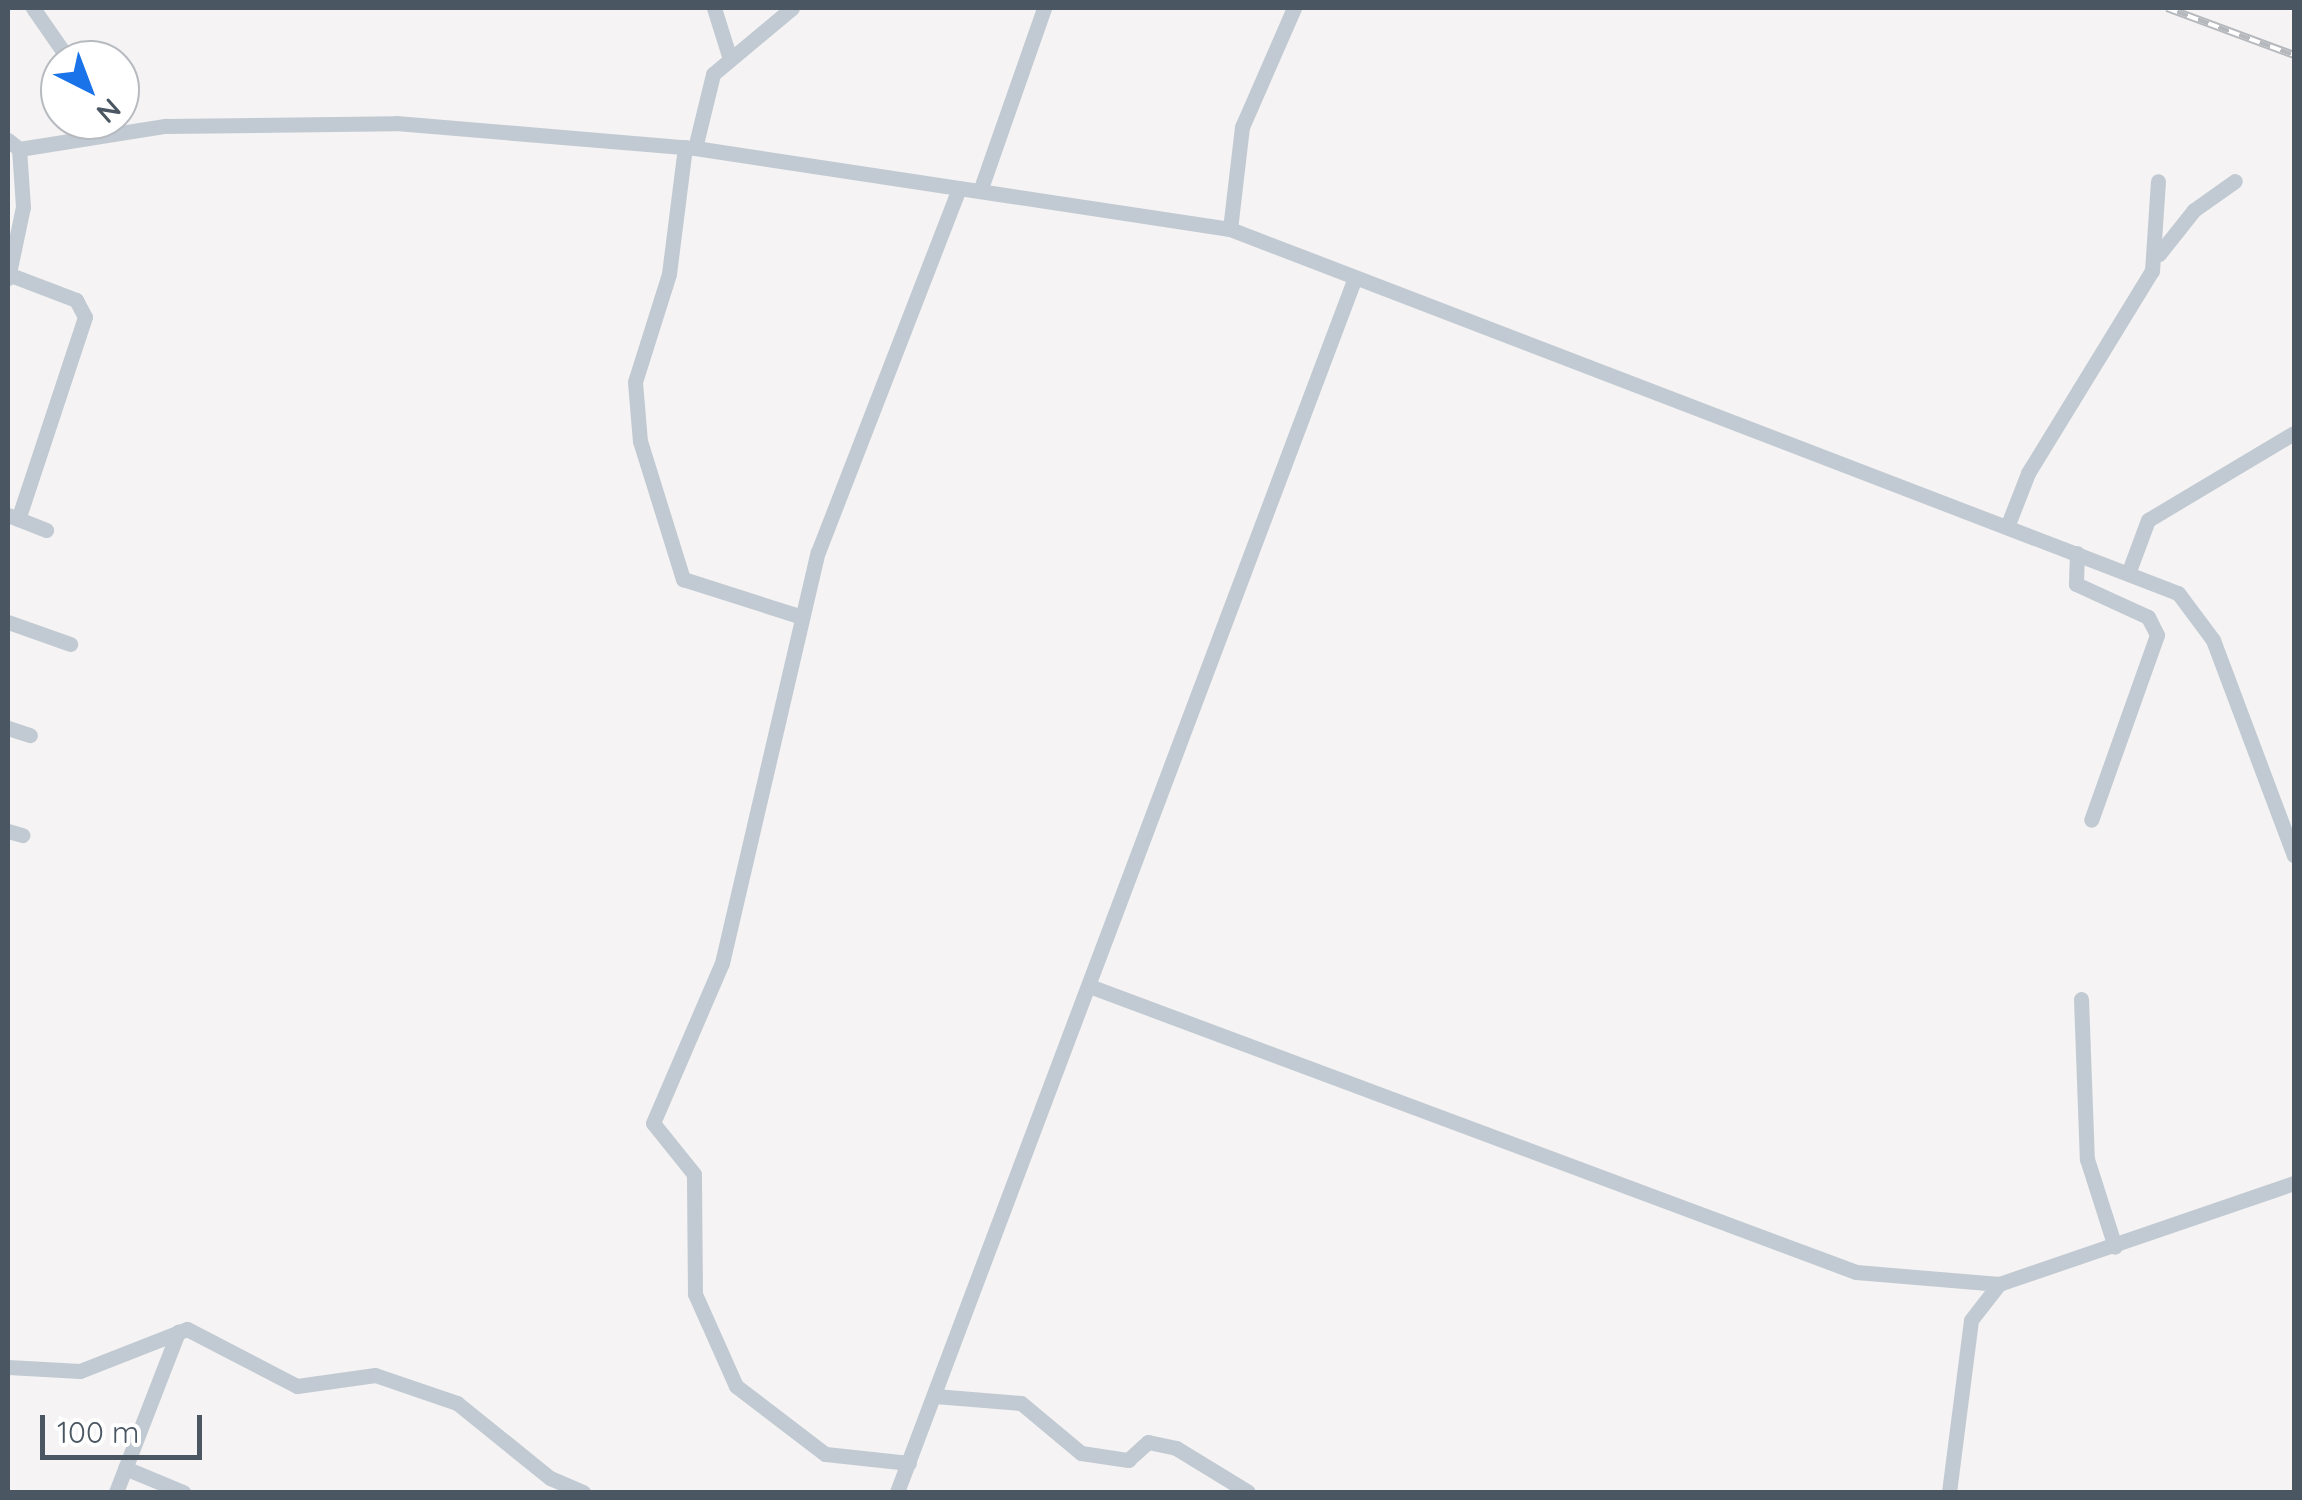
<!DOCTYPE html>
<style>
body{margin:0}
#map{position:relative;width:2302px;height:1500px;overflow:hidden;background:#f5f3f3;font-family:Quicksand,sans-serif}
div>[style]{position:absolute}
.minor>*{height:15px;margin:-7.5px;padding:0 7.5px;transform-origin:7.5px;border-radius:7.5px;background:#c1cad2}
.rail>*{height:8px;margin-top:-4px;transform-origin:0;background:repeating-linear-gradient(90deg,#fff 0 11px,#b5b8bd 0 22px);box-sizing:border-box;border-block:2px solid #b5b8bd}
span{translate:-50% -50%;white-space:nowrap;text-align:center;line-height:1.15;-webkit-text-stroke:10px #fff;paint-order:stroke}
.frame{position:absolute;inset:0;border:10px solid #4a5661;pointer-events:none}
.north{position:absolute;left:40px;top:40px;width:100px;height:100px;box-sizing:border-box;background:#fff;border:2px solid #b7bbc0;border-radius:50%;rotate:138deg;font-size:28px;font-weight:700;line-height:40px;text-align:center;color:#4a5661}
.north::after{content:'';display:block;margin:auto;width:35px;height:45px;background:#1a73e8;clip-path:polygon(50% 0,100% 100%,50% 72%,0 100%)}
.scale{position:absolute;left:40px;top:1415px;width:162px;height:45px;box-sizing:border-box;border:5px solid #4a5661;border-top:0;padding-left:12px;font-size:30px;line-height:35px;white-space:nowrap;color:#4a5661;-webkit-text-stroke:8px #fff;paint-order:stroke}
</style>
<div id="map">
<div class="minor">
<i style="left:33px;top:8px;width:63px;rotate:55.3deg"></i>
<i style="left:714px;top:8px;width:53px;rotate:72.6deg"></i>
<i style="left:8px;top:140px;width:14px;rotate:39deg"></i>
<i style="left:19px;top:149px;width:148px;rotate:-9deg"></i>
<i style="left:165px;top:126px;width:231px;rotate:-0.7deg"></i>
<i style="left:396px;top:123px;width:300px;rotate:4.8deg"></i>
<i style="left:695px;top:148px;width:541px;rotate:8.61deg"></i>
<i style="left:1230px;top:229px;width:1015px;rotate:21.01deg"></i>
<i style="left:2178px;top:593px;width:59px;rotate:53.3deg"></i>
<i style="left:2213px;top:640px;width:230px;rotate:69.4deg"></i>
<i style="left:685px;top:147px;width:128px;rotate:97.2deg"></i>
<i style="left:669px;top:274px;width:113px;rotate:107.5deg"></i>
<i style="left:635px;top:382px;width:59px;rotate:85.2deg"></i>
<i style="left:640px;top:441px;width:145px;rotate:72.7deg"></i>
<i style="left:683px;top:579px;width:125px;rotate:17.7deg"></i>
<i style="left:695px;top:148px;width:76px;rotate:-76.3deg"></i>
<i style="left:713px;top:74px;width:103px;rotate:-39.9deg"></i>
<i style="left:980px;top:191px;width:194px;rotate:-70.7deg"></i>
<i style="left:1230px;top:229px;width:103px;rotate:-83.3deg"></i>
<i style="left:1242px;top:127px;width:130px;rotate:-66.4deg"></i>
<i style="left:2159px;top:254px;width:56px;rotate:-51.5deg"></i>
<i style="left:2194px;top:210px;width:50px;rotate:-35.3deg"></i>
<i style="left:8px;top:274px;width:73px;rotate:20.9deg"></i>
<i style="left:76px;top:300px;width:19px;rotate:62deg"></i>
<i style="left:85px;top:317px;width:213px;rotate:108.3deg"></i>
<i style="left:8px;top:278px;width:73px;rotate:-78.1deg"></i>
<i style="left:23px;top:207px;width:58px;rotate:-93.9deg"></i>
<i style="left:8px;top:515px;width:41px;rotate:21.5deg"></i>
<i style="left:2007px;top:527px;width:58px;rotate:-68.7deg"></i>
<i style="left:2028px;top:473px;width:237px;rotate:-58.5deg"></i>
<i style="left:2152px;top:271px;width:90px;rotate:-86.2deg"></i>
<i style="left:2077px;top:553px;width:31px;rotate:92deg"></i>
<i style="left:2076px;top:584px;width:79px;rotate:24.6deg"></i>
<i style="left:2148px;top:617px;width:20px;rotate:63deg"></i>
<i style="left:2157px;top:635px;width:196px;rotate:109.6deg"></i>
<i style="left:2129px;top:571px;width:54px;rotate:-69.6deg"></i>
<i style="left:2148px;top:520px;width:170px;rotate:-30.8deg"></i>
<i style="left:8px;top:622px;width:66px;rotate:19.5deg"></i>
<i style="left:8px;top:728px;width:23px;rotate:18deg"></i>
<i style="left:8px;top:831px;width:15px;rotate:16deg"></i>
<i style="left:1092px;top:987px;width:815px;rotate:20.46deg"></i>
<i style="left:1856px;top:1272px;width:144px;rotate:4.8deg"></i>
<i style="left:2081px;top:999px;width:160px;rotate:87.9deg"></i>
<i style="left:2087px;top:1159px;width:92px;rotate:72.3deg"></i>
<i style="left:8px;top:1367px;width:72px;rotate:3.2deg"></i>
<i style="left:80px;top:1371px;width:115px;rotate:-21.4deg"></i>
<i style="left:187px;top:1329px;width:124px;rotate:27.4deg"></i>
<i style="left:297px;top:1386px;width:79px;rotate:-8deg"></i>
<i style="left:375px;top:1375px;width:87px;rotate:18.9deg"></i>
<i style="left:457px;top:1403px;width:119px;rotate:38.9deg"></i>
<i style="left:550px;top:1478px;width:36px;rotate:23deg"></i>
<i style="left:935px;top:1396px;width:86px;rotate:4.7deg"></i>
<i style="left:1021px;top:1403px;width:78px;rotate:39.8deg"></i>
<i style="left:1081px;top:1453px;width:48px;rotate:8.5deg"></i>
<i style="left:1128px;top:1460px;width:27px;rotate:-42deg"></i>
<i style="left:1148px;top:1442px;width:29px;rotate:12deg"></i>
<i style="left:1176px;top:1448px;width:84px;rotate:31.4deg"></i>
<i style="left:909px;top:1463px;width:84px;rotate:-173.9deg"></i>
<i style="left:825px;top:1454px;width:112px;rotate:-142.6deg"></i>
<i style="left:736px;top:1386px;width:101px;rotate:-114deg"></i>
<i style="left:695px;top:1294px;width:120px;rotate:-90.5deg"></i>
<i style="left:694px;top:1174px;width:65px;rotate:-128.8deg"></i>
<i style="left:653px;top:1123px;width:174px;rotate:-66.7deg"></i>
<i style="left:722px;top:963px;width:422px;rotate:-76.9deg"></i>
<i style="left:818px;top:552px;width:390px;rotate:-68.8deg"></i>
<i style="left:125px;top:1468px;width:63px;rotate:22.5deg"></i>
<i style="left:116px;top:1492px;width:172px;rotate:-68.8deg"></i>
<i style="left:897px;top:1492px;width:1295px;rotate:-69.34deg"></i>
<i style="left:1949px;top:1492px;width:173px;rotate:-82.7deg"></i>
<i style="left:1971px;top:1320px;width:46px;rotate:-52.1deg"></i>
<i style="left:1999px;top:1284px;width:312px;rotate:-18.9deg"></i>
</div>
<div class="rail">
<i style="left:2167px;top:8px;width:135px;rotate:20.3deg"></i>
</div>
<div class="frame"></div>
<div class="north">N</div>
<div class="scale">100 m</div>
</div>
